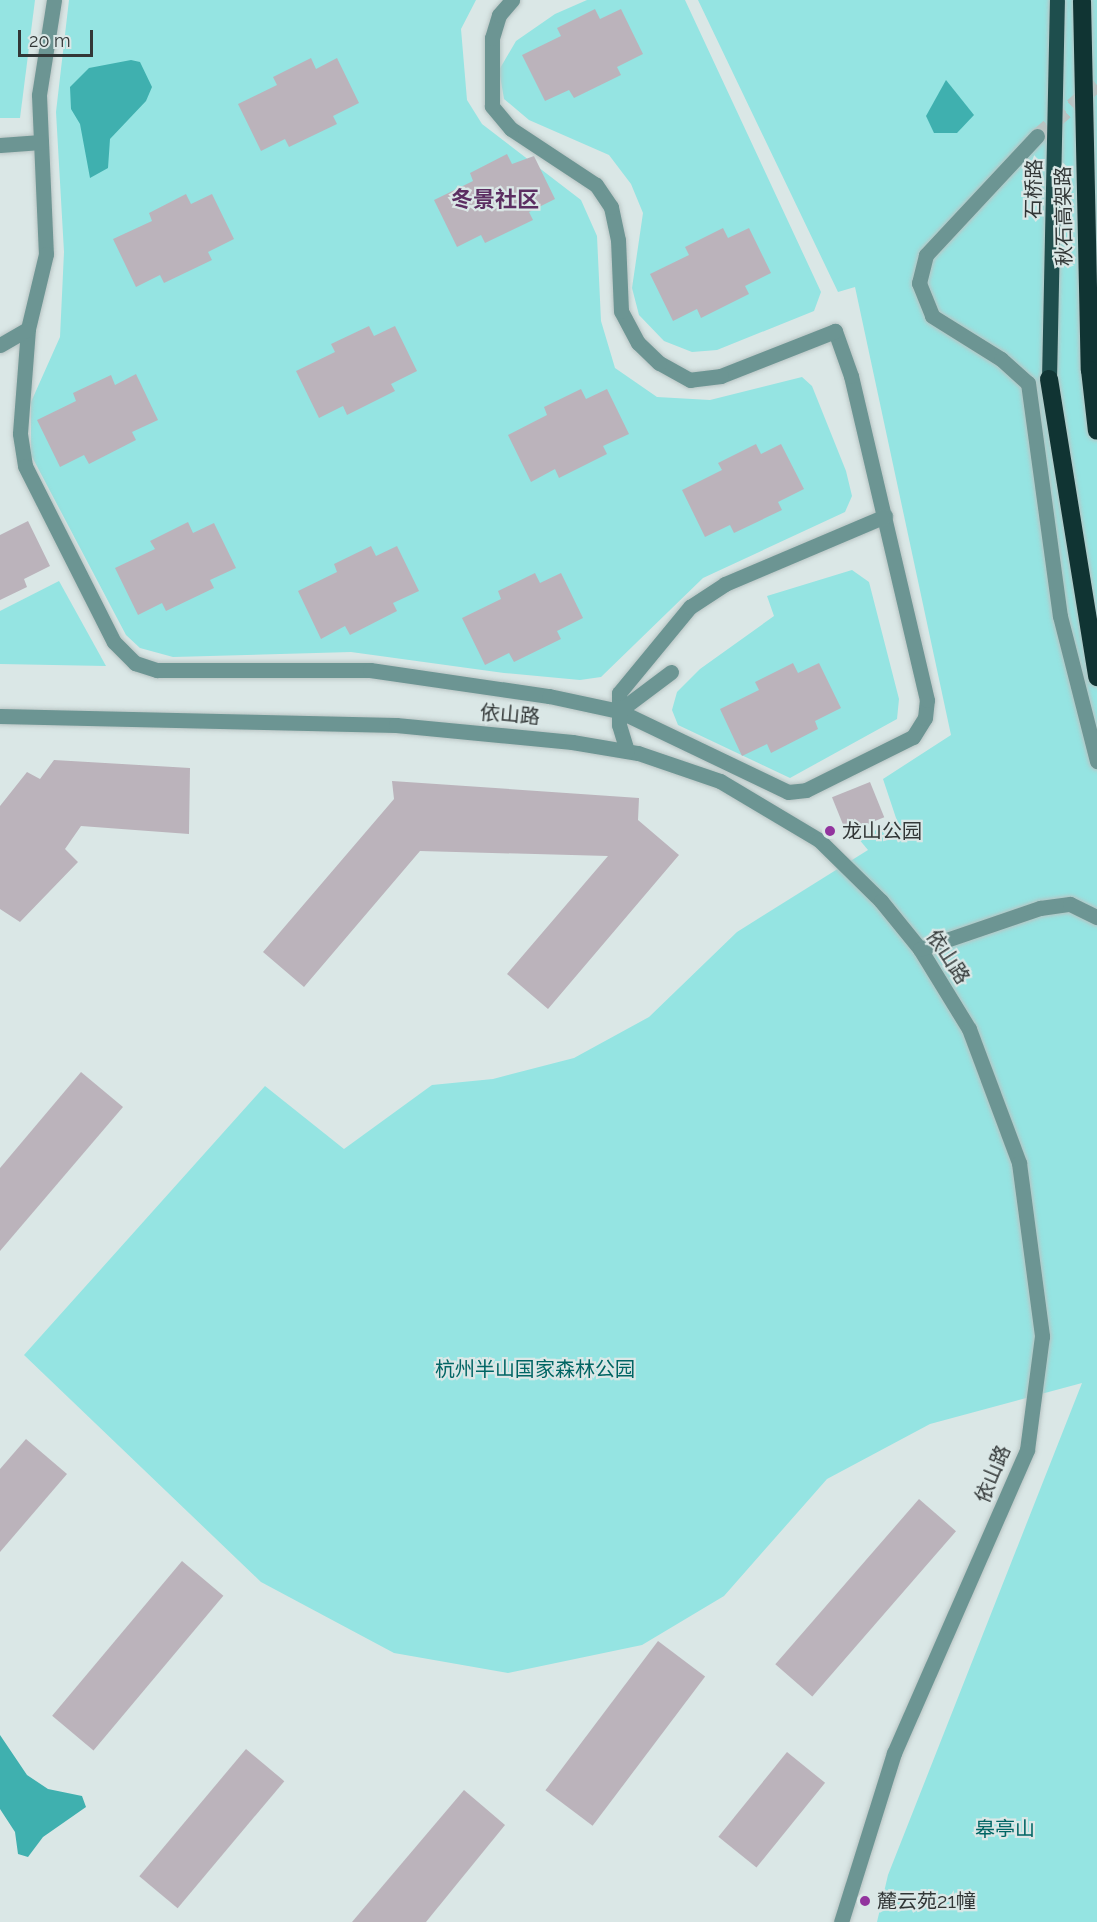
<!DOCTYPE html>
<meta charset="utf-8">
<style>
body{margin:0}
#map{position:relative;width:1097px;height:1922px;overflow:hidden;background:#dae7e6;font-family:Raleway,"Noto Sans SC",sans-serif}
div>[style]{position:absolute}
.green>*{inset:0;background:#95e4e2}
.water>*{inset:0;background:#3fb0af}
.building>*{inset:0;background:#bbb3bb;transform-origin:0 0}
.minor-tunnel>*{height:15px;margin-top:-7.5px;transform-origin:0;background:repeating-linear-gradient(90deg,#b8c4c3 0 15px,transparent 0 23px)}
.roads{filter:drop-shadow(0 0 2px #b8c4c3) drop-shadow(0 0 2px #b8c4c3)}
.minor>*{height:15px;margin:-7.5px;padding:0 7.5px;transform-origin:7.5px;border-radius:7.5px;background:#6c9593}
.major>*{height:15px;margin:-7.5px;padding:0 7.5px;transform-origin:7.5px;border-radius:7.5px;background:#1e4e4d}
.highway>*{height:18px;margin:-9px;padding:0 9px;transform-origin:9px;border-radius:9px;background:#103433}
.bridges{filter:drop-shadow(0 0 2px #b8c4c3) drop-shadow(0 0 2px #b8c4c3)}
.highway-bridge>*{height:18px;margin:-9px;padding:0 9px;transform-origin:9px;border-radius:9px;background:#103433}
.dots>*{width:16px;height:16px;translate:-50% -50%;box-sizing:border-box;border:3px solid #dae7e6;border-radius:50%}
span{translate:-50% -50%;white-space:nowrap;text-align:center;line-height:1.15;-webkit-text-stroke:4.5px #dae7e6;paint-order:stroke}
.street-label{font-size:20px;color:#323737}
.poi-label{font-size:20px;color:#323737}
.left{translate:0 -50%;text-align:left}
.park-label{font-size:20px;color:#016564}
.quarter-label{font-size:22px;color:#5c2e62;font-weight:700}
.scale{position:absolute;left:18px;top:30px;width:75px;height:27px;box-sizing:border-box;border:3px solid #323737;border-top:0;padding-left:8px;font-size:18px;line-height:21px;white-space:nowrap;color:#323737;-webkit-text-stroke:4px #dae7e6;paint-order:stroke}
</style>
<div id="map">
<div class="green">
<i style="clip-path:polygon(0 0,35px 0,20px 118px,0 118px)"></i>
<i style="clip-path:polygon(69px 0,476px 0,461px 29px,467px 100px,482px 124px,581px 200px,597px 236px,601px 321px,615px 368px,657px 397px,710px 400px,802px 377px,812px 386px,846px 471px,852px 496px,845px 512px,703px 578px,601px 677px,580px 680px,504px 673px,351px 652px,173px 657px,140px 648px,126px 635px,31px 455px,31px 402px,60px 337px,64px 252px,56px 112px)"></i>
<i style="clip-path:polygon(587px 0,685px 0,821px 292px,814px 311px,717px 350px,692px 352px,664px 341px,639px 315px,632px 288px,643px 213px,631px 184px,609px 155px,529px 120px,504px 99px,499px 70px,516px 41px,555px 14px)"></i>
<i style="clip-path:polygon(698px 0,1097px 0,1097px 1922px,877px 1922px,888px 1875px,1082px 1383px,930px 1424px,827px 1479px,724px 1596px,642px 1645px,508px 1673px,394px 1653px,261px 1582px,24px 1355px,265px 1086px,344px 1149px,432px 1085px,493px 1079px,574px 1058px,649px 1017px,737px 932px,868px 850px,858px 838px,897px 821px,883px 779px,951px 735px,855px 287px,838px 292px)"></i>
<i style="clip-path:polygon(852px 570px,869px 582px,899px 699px,897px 719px,790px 778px,678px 725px,672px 710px,677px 692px,700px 669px,774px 616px,767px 596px)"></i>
<i style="clip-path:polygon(59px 581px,106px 666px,0 664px,0 611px)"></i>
</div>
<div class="water">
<i style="clip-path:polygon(131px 60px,140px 62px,152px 87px,146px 101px,110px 139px,108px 168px,90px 178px,80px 124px,71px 109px,70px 87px,89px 68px)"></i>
<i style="clip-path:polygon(946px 80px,974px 115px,957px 133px,934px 133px,926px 116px)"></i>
<i style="clip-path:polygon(0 1735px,27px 1775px,48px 1789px,82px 1796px,86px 1807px,43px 1837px,28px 1857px,18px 1854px,15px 1832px,0 1809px)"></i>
</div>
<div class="building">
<i style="clip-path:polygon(595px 9px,600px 19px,621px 9px,643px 54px,617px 67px,621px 75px,574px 98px,569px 90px,545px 101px,522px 55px,561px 36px,557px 28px)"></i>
<i style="clip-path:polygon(311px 58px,316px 69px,337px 58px,359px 103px,333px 116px,337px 124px,289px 147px,285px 139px,261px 151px,238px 104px,277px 85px,273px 77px)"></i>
<i style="clip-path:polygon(507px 154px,512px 164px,534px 156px,555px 199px,529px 212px,533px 220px,485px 243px,481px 235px,457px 247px,434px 200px,473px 181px,470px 173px)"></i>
<i style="clip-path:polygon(186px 194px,191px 204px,212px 194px,234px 239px,208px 252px,212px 260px,164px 283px,160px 275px,136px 287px,113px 239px,152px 221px,149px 213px)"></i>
<i style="clip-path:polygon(723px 228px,728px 238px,749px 228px,771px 273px,745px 286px,749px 294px,701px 318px,697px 309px,673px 321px,650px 274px,689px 255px,685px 247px)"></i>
<i style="clip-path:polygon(369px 326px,374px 336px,395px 326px,417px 371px,391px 384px,395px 391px,347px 415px,343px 406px,319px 418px,296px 371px,335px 352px,331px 344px)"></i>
<i style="clip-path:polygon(136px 374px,158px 420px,132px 432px,136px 440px,89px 464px,84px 455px,60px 467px,37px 420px,76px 401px,73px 393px,111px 375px,115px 385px)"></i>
<i style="clip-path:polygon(581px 389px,586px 399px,607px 389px,629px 434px,603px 446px,607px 454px,559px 478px,555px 469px,531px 482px,508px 435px,547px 415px,544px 407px)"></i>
<i style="clip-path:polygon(756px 444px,761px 454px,781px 444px,804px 489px,778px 502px,782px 510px,734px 533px,730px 525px,705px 537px,682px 490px,722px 470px,718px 463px)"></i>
<i style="clip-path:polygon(28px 521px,50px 566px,24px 579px,27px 587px,0 600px,0 535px)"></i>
<i style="clip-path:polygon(188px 522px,193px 533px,214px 523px,236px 568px,210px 580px,214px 588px,166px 611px,162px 603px,138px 615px,115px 568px,155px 549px,150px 541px)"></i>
<i style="clip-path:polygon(371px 546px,376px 556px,397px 546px,419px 591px,393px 603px,397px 611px,350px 635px,345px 626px,321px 639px,298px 591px,337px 572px,334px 564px)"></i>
<i style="clip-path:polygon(535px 573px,540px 583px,561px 573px,583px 618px,557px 631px,561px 639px,514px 662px,509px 653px,485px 665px,462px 618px,501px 599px,498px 591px)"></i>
<i style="clip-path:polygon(793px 663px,798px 673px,819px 663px,841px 708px,815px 721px,818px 729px,771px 753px,767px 744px,742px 756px,720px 709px,759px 690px,755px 682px)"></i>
<i style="clip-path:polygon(54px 760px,190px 768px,189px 834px,81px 826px,65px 849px,78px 862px,20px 922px,0 909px,0 806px,27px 772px,40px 779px)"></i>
<i style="clip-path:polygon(392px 781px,639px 798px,638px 820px,679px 855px,548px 1009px,507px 974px,608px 856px,420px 851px,304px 987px,263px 952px,394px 799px)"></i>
<i style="left:870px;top:782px;width:38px;height:41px;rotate:68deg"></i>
<i style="clip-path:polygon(81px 1072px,123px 1107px,0 1251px,0 1168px)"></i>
<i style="clip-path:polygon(26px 1439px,67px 1474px,0 1552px,0 1469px)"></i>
<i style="left:919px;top:1499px;width:49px;height:219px;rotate:41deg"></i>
<i style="left:182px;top:1561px;width:54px;height:202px;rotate:40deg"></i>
<i style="left:658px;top:1641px;width:59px;height:187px;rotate:37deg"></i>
<i style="left:246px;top:1749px;width:50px;height:166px;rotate:40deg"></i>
<i style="left:787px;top:1752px;width:49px;height:109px;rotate:39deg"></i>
<i style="clip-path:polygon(464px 1790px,505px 1825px,426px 1922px,352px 1922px)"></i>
</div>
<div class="minor-tunnel">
<i style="left:1037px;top:136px;width:79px;rotate:-40.9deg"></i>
</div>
<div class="roads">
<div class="minor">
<i style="left:54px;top:0;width:96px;rotate:99deg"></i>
<i style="left:39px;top:95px;width:159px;rotate:87.5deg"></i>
<i style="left:46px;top:254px;width:77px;rotate:103.5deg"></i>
<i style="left:28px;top:329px;width:105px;rotate:94.4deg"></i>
<i style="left:20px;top:434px;width:32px;rotate:81deg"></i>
<i style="left:25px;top:466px;width:197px;rotate:63.2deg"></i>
<i style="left:114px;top:642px;width:30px;rotate:45deg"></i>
<i style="left:135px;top:663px;width:23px;rotate:18deg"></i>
<i style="left:157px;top:670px;width:213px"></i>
<i style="left:370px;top:670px;width:181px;rotate:8.3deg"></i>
<i style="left:549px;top:696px;width:72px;rotate:12.1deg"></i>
<i style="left:619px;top:711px;width:187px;rotate:25.6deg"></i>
<i style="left:788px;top:792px;width:18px;rotate:-6deg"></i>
<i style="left:806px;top:790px;width:119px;rotate:-26.4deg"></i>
<i style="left:913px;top:737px;width:22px;rotate:-58deg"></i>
<i style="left:925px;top:718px;width:18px;rotate:-84deg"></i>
<i style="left:927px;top:700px;width:333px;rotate:-103.2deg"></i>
<i style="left:851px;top:376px;width:48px;rotate:-109.6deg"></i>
<i style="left:835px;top:331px;width:123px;rotate:158.5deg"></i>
<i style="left:721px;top:376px;width:31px;rotate:173deg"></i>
<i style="left:690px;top:380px;width:35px;rotate:-151deg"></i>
<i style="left:659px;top:363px;width:29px;rotate:-136deg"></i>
<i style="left:638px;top:343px;width:36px;rotate:-118deg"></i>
<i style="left:621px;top:311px;width:71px;rotate:-92.4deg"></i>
<i style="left:618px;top:240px;width:34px;rotate:-102deg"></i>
<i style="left:611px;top:207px;width:27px;rotate:-124deg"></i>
<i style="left:596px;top:185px;width:102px;rotate:-146.6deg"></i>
<i style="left:511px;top:129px;width:30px;rotate:-130deg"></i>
<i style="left:492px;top:106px;width:68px;rotate:-90deg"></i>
<i style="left:492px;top:38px;width:24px;rotate:-73deg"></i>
<i style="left:499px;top:15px;width:20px;rotate:-49deg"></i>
<i style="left:1037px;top:136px;width:163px;rotate:133deg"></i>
<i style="left:926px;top:255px;width:29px;rotate:104deg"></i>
<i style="left:919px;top:283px;width:35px;rotate:68deg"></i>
<i style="left:932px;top:316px;width:81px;rotate:31.9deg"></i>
<i style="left:1001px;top:359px;width:36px;rotate:42deg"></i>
<i style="left:1028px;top:383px;width:235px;rotate:82.2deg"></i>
<i style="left:1060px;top:616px;width:150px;rotate:75.7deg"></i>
<i style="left:0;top:145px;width:41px;rotate:-4.2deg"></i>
<i style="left:0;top:345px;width:32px;rotate:-30deg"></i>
<i style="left:619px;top:711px;width:65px;rotate:-36.9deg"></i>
<i style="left:0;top:716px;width:396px;rotate:1.3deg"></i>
<i style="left:396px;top:725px;width:177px;rotate:5.5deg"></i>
<i style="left:572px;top:742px;width:67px;rotate:9.5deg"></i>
<i style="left:638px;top:753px;width:87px;rotate:18.9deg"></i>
<i style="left:720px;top:781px;width:115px;rotate:30.8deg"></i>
<i style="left:819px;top:840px;width:87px;rotate:44.5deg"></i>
<i style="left:881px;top:901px;width:62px;rotate:50.9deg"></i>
<i style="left:920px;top:949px;width:94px;rotate:58.5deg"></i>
<i style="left:969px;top:1029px;width:143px;rotate:69.5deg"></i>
<i style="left:1019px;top:1163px;width:175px;rotate:82.4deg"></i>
<i style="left:1042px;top:1336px;width:115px;rotate:97.5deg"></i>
<i style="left:1027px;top:1450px;width:331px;rotate:113.7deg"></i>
<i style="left:894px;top:1753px;width:177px;rotate:107.4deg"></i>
<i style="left:627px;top:751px;width:27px;rotate:-107deg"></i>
<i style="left:619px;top:725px;width:32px;rotate:-90deg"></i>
<i style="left:619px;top:693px;width:112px;rotate:-50.5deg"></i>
<i style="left:690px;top:607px;width:42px;rotate:-33.3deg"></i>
<i style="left:725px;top:584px;width:174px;rotate:-23deg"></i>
<i style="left:920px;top:949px;width:127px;rotate:-18.9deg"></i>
<i style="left:1040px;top:908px;width:30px;rotate:-8deg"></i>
<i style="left:1070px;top:904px;width:30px;rotate:26deg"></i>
</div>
<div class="major">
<i style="left:1049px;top:379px;width:379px;rotate:-88.8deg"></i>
</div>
<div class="highway">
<i style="left:1049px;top:379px;width:302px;rotate:80.8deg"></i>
</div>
</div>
<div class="bridges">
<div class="highway-bridge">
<i style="left:1082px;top:1px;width:369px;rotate:88.8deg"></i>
<i style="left:1090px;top:370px;width:61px;rotate:83.5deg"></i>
</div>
</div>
<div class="dots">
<i style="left:830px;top:831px;background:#92349e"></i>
<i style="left:865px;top:1901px;background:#92349e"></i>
</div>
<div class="street-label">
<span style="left:1034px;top:189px;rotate:-89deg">石桥路</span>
<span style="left:1064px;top:216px;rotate:-91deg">秋石高架路</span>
<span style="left:510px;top:715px;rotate:5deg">依山路</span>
<span style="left:948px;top:957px;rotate:57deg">依山路</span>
<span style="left:993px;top:1474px;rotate:-67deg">依山路</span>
</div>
<div class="poi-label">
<span class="left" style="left:842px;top:831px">龙山公园</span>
<span class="left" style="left:877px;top:1901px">麓云苑21幢</span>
</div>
<div class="park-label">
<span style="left:535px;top:1369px">杭州半山国家森林公园</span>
<span style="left:1005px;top:1829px">皋亭山</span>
</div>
<div class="quarter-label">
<span style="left:495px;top:200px">冬景社区</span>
</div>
<div class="scale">20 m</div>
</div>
